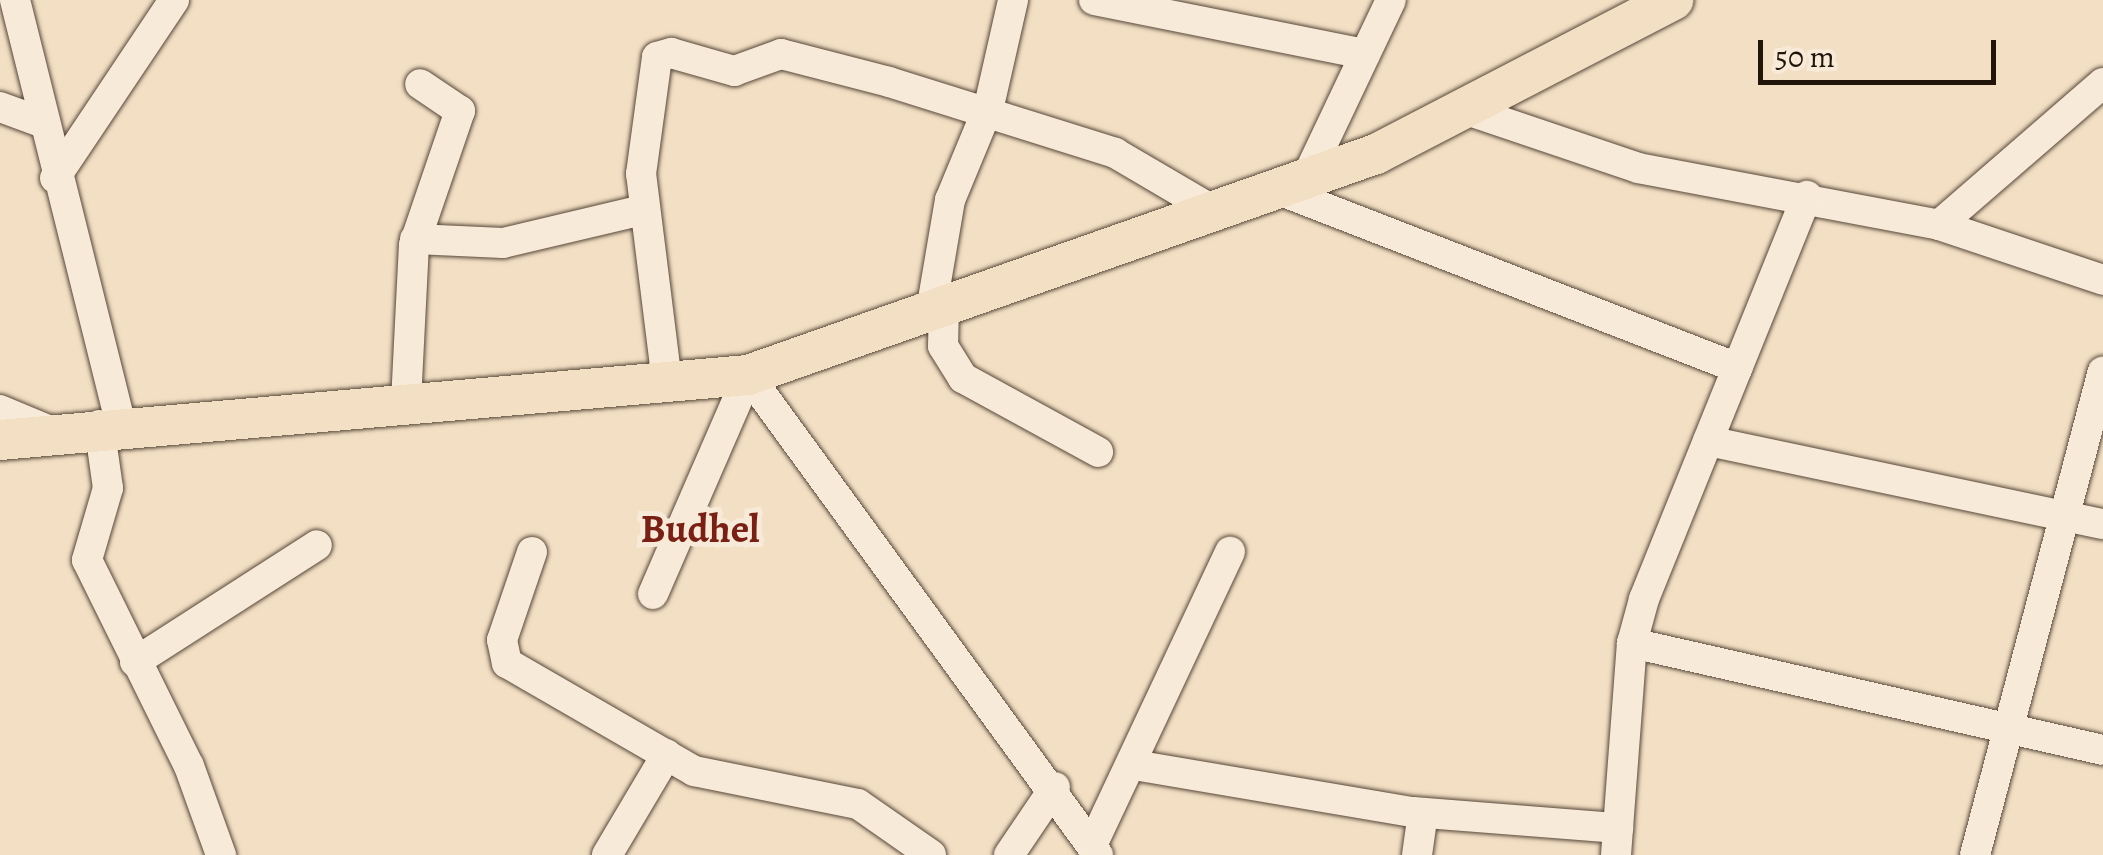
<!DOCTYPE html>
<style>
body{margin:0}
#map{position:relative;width:2103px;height:855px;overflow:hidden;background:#f3dfc4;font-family:Alegreya,serif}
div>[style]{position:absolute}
.roads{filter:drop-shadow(0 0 2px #564738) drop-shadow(0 0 2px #564738)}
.minor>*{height:30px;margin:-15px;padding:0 15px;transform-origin:15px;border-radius:15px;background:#f7ead9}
.major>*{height:40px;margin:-20px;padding:0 20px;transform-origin:20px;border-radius:20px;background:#f3dfc4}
span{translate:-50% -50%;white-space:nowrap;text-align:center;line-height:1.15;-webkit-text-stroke:10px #f7ead9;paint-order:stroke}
.quarter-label{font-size:40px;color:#7a1f14;font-weight:700}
.scale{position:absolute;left:1758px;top:40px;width:238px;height:45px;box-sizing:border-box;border:5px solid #211409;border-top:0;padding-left:12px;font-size:30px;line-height:35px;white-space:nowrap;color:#211409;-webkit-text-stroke:8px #f7ead9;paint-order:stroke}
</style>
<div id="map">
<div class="roads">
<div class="minor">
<i style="left:15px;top:0;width:437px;rotate:76deg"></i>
<i style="left:1094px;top:0;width:276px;rotate:11.3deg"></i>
<i style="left:0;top:107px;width:44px;rotate:20.1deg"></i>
<i style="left:1464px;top:109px;width:184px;rotate:18.7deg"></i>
<i style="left:1638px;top:168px;width:306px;rotate:10.7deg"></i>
<i style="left:1939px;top:225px;width:173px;rotate:18.5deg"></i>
<i style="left:55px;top:178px;width:214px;rotate:-56.2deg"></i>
<i style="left:1306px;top:179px;width:198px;rotate:-64.6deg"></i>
<i style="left:1276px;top:189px;width:495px;rotate:21.2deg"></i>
<i style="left:1939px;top:225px;width:217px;rotate:-40.9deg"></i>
<i style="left:415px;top:239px;width:88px;rotate:2.6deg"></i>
<i style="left:503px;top:243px;width:144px;rotate:-13.3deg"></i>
<i style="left:944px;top:306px;width:40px;rotate:91.4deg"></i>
<i style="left:943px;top:346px;width:38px;rotate:58deg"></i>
<i style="left:963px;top:378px;width:154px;rotate:28.7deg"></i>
<i style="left:931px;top:311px;width:113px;rotate:-80.3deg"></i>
<i style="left:950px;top:200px;width:102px;rotate:-67.5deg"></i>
<i style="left:989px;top:106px;width:109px;rotate:-77.2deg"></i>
<i style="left:667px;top:382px;width:210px;rotate:-97.1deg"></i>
<i style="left:641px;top:174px;width:118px;rotate:-82.2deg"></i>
<i style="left:657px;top:57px;width:15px;rotate:-16deg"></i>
<i style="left:671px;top:53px;width:66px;rotate:15.9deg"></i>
<i style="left:734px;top:71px;width:50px;rotate:-19.9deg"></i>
<i style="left:781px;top:54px;width:112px;rotate:14.5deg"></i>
<i style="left:889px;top:82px;width:237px;rotate:17.4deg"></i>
<i style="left:1115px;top:153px;width:115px;rotate:30.4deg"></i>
<i style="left:406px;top:402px;width:157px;rotate:-87.1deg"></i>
<i style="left:414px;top:245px;width:142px;rotate:-71.1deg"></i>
<i style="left:460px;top:111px;width:48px;rotate:-146deg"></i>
<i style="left:0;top:410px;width:52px;rotate:22.6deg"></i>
<i style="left:99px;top:425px;width:64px;rotate:81.9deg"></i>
<i style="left:108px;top:488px;width:75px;rotate:106.3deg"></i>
<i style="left:87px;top:560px;width:230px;rotate:63.7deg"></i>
<i style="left:189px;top:766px;width:95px;rotate:70.2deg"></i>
<i style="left:1708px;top:441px;width:404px;rotate:11.9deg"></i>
<i style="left:532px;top:552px;width:93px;rotate:108.8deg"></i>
<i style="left:502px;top:640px;width:24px;rotate:78deg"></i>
<i style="left:507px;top:663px;width:216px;rotate:30deg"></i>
<i style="left:694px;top:771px;width:167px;rotate:11.4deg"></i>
<i style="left:858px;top:804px;width:89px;rotate:34.9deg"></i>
<i style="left:653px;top:594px;width:239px;rotate:-66.5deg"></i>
<i style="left:748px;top:375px;width:594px;rotate:53.9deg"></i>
<i style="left:1632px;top:643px;width:483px;rotate:12.8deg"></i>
<i style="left:135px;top:662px;width:216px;rotate:-32.7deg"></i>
<i style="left:1134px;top:765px;width:283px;rotate:9.6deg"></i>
<i style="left:1413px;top:812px;width:206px;rotate:4.5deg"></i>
<i style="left:1093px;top:843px;width:322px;rotate:-64.8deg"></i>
<i style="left:607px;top:855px;width:117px;rotate:-59.3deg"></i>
<i style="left:1009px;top:855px;width:82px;rotate:-55.9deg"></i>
<i style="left:1417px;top:855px;width:42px;rotate:-81.9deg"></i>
<i style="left:1616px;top:855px;width:213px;rotate:-85.7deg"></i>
<i style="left:1632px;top:643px;width:46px;rotate:-74.7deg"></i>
<i style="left:1644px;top:599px;width:435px;rotate:-68deg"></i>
<i style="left:1975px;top:855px;width:500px;rotate:-75.2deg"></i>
</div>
<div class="major">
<i style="left:0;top:440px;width:751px;rotate:-4.97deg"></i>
<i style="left:748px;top:375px;width:666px;rotate:-19.39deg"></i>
<i style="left:1376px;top:154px;width:335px;rotate:-27.4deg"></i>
</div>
</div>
<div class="quarter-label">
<span style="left:700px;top:529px">Budhel</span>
</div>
<div class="scale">50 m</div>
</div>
